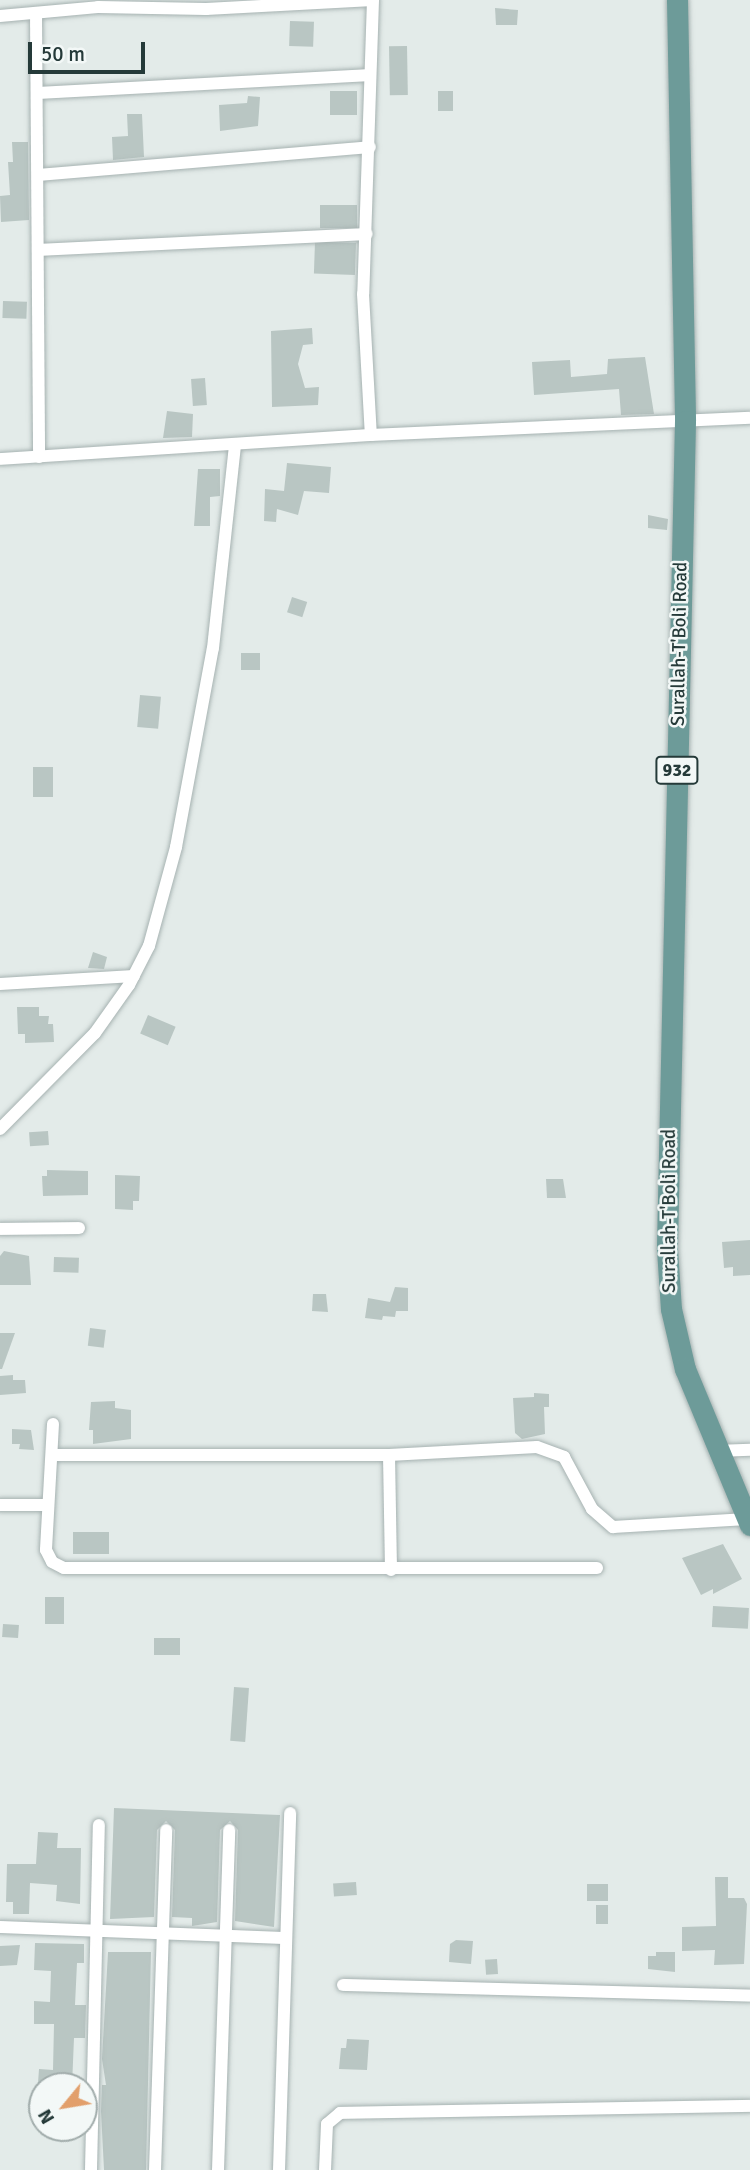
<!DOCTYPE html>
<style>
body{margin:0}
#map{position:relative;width:750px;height:2170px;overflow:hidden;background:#e3ebe9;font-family:Signika,sans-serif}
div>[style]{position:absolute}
.building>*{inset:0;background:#b9c6c3;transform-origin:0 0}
.roads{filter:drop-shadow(0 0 2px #a6b2b1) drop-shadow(0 0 2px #a6b2b1)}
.minor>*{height:12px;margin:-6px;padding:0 6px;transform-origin:6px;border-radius:6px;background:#fff}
.primary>*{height:21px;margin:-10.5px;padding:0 10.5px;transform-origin:10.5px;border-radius:10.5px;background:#6d9b99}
span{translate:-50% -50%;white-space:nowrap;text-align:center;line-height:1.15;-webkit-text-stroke:5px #f3f8f7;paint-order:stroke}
.shield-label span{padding:2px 5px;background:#f3f8f7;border:2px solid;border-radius:5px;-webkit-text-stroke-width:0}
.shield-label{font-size:18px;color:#253a39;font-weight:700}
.street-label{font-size:19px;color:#253a39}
.north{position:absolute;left:28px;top:2072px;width:70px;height:70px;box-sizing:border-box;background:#f3f8f7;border:2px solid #a1acab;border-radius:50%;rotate:240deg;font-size:19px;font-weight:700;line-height:28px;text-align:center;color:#253a39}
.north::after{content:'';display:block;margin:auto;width:24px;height:32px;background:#e29f6b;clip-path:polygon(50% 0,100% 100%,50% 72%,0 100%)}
.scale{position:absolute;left:28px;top:42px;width:117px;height:32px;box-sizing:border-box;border:4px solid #253a39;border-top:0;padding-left:9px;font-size:21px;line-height:24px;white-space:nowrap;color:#253a39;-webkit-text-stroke:5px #f3f8f7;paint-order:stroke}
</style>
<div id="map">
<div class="building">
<i style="clip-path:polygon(495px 8px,518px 10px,517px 25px,496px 25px)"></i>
<i style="left:290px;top:21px;width:24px;height:25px;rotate:2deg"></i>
<i style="left:407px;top:46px;width:49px;height:18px;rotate:89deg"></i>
<i style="left:330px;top:91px;width:27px;height:24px"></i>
<i style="left:438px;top:91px;width:15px;height:20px"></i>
<i style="clip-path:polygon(248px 96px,260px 97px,258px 126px,220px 131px,219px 105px,247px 103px)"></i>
<i style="clip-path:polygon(127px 114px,142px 114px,144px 157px,113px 160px,112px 137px,128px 136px)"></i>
<i style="clip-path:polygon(12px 142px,28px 142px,29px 220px,1px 222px,0 196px,10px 195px,8px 162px,13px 162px)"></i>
<i style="left:320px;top:205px;width:37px;height:23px"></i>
<i style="left:356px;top:243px;width:32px;height:41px;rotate:92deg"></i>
<i style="left:3px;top:301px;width:24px;height:17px;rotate:2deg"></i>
<i style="clip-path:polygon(312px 328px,313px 344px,303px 345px,298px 364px,305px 388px,319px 387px,318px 405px,272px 407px,271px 331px)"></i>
<i style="clip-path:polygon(645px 357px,654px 414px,621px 415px,619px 389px,534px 395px,532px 362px,570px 360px,571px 377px,607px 374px,608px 359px)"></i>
<i style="left:205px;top:378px;width:27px;height:14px;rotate:86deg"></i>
<i style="clip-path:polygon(167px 411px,193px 414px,192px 437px,163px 438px)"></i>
<i style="clip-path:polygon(287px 463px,331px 467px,329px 493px,304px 491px,298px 515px,277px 509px,276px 522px,264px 521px,265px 489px,284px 491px)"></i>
<i style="clip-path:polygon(198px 469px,220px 469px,220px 496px,210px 497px,210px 526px,194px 526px)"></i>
<i style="clip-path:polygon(648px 515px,668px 519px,667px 530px,648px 528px)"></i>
<i style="left:292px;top:597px;width:16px;height:16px;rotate:18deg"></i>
<i style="left:241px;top:653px;width:19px;height:17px"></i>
<i style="left:140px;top:695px;width:21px;height:32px;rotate:5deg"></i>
<i style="left:33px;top:767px;width:20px;height:30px"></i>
<i style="clip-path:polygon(93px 952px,107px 957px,104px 969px,88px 968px)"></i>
<i style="clip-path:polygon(17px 1007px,39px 1007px,39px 1016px,49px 1016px,48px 1024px,53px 1024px,54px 1042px,25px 1043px,25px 1034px,18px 1034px)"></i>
<i style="left:148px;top:1015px;width:30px;height:20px;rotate:23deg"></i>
<i style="left:48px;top:1131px;width:14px;height:19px;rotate:86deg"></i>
<i style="clip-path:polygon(47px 1170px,88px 1171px,88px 1195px,43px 1196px,42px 1176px,47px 1176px)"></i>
<i style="clip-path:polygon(115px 1175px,140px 1176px,139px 1201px,133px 1201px,133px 1210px,115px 1209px)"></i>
<i style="clip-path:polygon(546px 1179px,563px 1179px,566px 1198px,547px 1198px)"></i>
<i style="clip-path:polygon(750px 1240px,750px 1275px,733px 1276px,733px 1267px,724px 1268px,722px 1242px)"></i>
<i style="clip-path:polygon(4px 1251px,29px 1256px,31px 1285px,0 1285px,0 1256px)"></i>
<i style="left:54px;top:1257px;width:25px;height:15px;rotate:2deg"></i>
<i style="clip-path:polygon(395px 1287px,408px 1288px,408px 1311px,396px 1311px,395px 1317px,383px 1316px,382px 1320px,365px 1318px,368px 1298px,390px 1302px)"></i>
<i style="clip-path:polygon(313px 1294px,326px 1294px,328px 1312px,312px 1311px)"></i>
<i style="left:90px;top:1328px;width:16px;height:18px;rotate:7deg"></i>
<i style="clip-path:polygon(0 1333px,15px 1333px,2px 1369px,0 1369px)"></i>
<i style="clip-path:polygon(13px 1375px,13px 1380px,25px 1380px,26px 1393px,0 1395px,0 1376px)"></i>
<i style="clip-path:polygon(534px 1393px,549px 1394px,549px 1407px,544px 1407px,545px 1434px,522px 1439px,515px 1433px,513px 1398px,534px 1397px)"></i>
<i style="clip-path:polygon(115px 1401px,115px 1408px,131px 1410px,131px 1439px,93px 1444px,93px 1430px,89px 1430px,91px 1402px)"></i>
<i style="clip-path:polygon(12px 1429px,31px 1430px,34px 1450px,19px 1449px,20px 1444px,12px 1444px)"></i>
<i style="left:73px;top:1532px;width:36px;height:22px"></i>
<i style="clip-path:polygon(723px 1544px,742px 1579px,713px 1594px,713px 1589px,701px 1595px,682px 1558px)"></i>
<i style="left:45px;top:1597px;width:19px;height:27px"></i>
<i style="left:713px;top:1606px;width:36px;height:21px;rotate:3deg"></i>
<i style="left:3px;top:1624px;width:16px;height:13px;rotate:4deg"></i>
<i style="left:154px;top:1638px;width:26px;height:17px"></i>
<i style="left:234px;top:1687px;width:15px;height:54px;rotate:4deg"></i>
<i style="clip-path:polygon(114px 1808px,280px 1815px,274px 1927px,235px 1921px,238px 1830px,230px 1821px,220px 1830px,217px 1922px,192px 1926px,192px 1918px,172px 1917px,175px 1830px,166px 1821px,157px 1830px,154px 1917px,110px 1919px)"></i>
<i style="clip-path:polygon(38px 1832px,58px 1833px,57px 1848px,81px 1848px,80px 1904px,56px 1901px,57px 1885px,30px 1883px,29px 1914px,13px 1914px,13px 1902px,6px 1902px,7px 1864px,36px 1864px)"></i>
<i style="clip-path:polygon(715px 1877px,728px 1877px,728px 1898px,744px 1898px,747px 1904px,744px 1964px,714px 1965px,715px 1950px,682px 1951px,682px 1927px,716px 1926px)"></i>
<i style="left:356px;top:1882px;width:13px;height:23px;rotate:86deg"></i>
<i style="left:587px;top:1884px;width:21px;height:17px"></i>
<i style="left:596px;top:1905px;width:12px;height:19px"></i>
<i style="clip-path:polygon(456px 1940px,473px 1941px,471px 1964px,449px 1962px,450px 1944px)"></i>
<i style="clip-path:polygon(35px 1943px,84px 1944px,84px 1963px,77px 1963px,75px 2005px,86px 2005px,85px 2038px,74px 2038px,72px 2086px,38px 2083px,39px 2069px,53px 2070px,54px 2024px,34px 2024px,34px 2001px,50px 2002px,51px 1971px,34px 1970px)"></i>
<i style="clip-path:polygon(20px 1945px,17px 1965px,0 1966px,0 1946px)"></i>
<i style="clip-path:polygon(108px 1952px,151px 1952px,146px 2170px,104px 2170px,101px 2111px,102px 2085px,106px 2085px,102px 2059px)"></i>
<i style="clip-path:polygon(656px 1952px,675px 1952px,675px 1972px,648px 1969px,648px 1956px,656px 1956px)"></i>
<i style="left:497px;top:1959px;width:15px;height:12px;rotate:86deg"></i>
<i style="clip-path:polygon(347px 2039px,369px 2040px,367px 2070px,339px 2069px,341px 2048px,346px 2048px)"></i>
</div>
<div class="roads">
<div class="minor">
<i style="left:36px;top:14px;width:443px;rotate:89.6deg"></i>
<i style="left:0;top:16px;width:98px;rotate:-5.2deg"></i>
<i style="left:98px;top:7px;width:108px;rotate:1.1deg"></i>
<i style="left:206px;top:9px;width:167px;rotate:-3.1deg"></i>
<i style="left:373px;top:0;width:294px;rotate:91.9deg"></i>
<i style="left:363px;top:294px;width:141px;rotate:86.8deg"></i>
<i style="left:39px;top:93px;width:331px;rotate:-3.1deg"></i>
<i style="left:38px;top:175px;width:333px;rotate:-4.8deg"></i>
<i style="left:38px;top:250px;width:329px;rotate:-2.8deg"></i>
<i style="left:0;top:459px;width:372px;rotate:-3.7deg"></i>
<i style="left:371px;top:435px;width:379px;rotate:-2.6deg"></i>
<i style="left:0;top:984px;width:134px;rotate:-3.4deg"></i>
<i style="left:0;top:1129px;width:135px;rotate:-45.3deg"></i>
<i style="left:95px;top:1033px;width:59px;rotate:-54.7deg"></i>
<i style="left:129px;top:985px;width:44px;rotate:-62.9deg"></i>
<i style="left:149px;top:946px;width:103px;rotate:-74.7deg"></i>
<i style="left:176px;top:847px;width:202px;rotate:-79.5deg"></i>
<i style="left:213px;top:648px;width:202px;rotate:-83.8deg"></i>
<i style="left:0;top:1229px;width:79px;rotate:-0.7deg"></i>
<i style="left:53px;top:1424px;width:126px;rotate:93.2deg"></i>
<i style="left:46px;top:1550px;width:13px;rotate:63deg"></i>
<i style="left:52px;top:1562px;width:13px;rotate:27deg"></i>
<i style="left:64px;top:1568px;width:533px"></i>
<i style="left:716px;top:1451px;width:34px;rotate:-2deg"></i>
<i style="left:52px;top:1455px;width:337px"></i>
<i style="left:389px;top:1455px;width:148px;rotate:-3.1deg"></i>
<i style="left:537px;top:1447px;width:29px;rotate:20deg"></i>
<i style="left:564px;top:1457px;width:59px;rotate:61.7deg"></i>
<i style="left:592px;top:1509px;width:28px;rotate:41deg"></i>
<i style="left:613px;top:1527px;width:134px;rotate:-3.4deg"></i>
<i style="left:389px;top:1455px;width:115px;rotate:89deg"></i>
<i style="left:0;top:1505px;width:45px"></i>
<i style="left:0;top:1927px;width:284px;rotate:2.2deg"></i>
<i style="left:343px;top:1985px;width:407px;rotate:1.5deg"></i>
<i style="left:91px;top:2170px;width:345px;rotate:-88.7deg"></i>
<i style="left:155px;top:2170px;width:340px;rotate:-88.1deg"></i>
<i style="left:218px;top:2170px;width:340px;rotate:-88.1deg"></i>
<i style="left:279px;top:2170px;width:357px;rotate:-88.2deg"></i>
<i style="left:325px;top:2170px;width:46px;rotate:-87.5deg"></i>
<i style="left:327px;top:2124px;width:17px;rotate:-40deg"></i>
<i style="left:340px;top:2113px;width:410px;rotate:-1deg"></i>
</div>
<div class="primary">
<i style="left:677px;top:0;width:421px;rotate:88.9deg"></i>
<i style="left:685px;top:421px;width:828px;rotate:91.25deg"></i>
<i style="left:667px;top:1249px;width:60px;rotate:86.2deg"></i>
<i style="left:671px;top:1309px;width:62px;rotate:76.9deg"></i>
<i style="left:685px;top:1369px;width:169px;rotate:67.4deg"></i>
</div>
</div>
<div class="shield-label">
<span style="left:677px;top:770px">932</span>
</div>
<div class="street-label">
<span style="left:680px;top:644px;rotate:-89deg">Surallah-T'Boli Road</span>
<span style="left:670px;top:1211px;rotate:-90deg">Surallah-T'Boli Road</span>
</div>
<div class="north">N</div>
<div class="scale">50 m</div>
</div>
